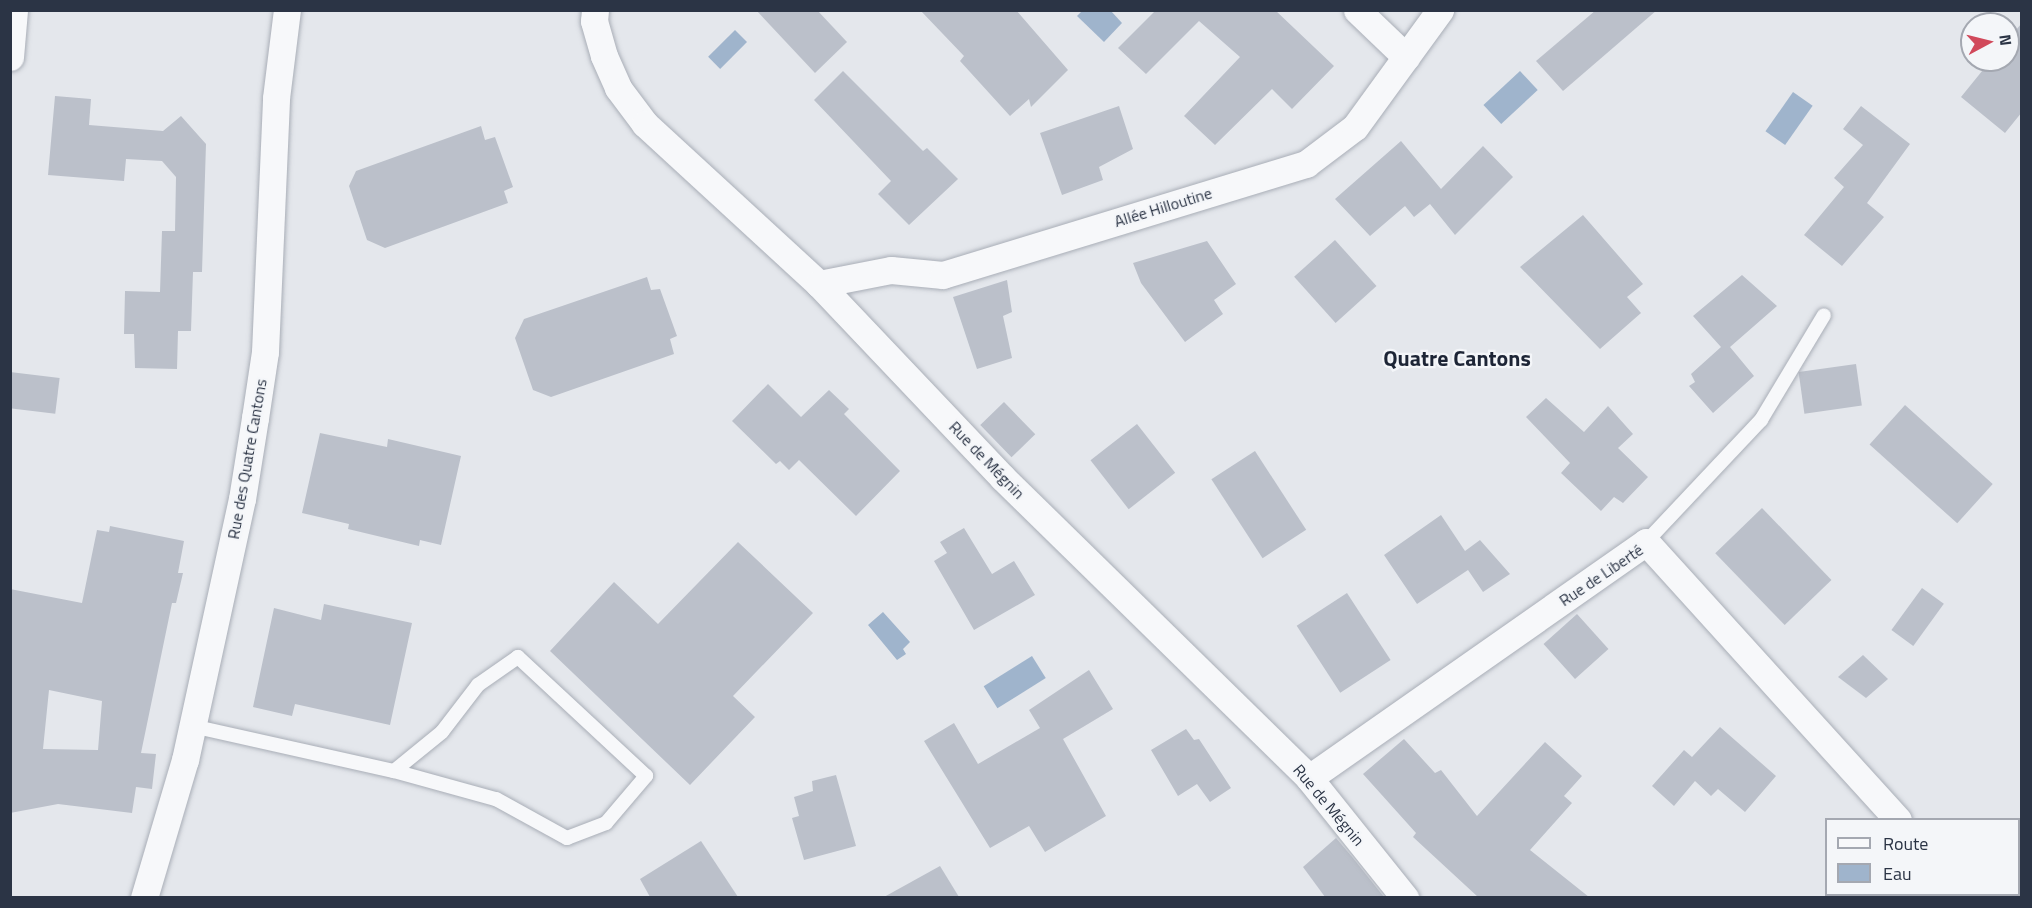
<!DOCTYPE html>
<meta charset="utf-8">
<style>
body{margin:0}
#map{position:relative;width:2032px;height:908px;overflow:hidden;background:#e4e7ec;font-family:"Titillium Web",sans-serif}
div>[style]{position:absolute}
.water>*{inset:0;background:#9fb4cc;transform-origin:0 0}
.building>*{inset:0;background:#bbc0ca;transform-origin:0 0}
.roads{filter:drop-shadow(0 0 2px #a9aeb7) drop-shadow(0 0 2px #a9aeb7)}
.lane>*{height:14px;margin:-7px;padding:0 7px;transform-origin:7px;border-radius:7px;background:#f7f8fa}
.street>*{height:27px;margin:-13.5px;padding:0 13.5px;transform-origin:13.5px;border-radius:13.5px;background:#f7f8fa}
span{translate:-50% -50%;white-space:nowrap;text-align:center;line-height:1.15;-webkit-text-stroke:4.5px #f4f6f9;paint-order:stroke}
.street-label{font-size:16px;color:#2b3445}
.district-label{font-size:22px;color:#1d2536;font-weight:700}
.frame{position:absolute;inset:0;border:12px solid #2b3445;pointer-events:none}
.legend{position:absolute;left:1825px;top:818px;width:195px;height:78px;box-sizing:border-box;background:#f4f6f9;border:2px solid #a4a8b1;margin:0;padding:8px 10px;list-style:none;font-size:18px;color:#2b3445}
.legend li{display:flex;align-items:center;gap:12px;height:30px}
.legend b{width:30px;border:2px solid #a4a8b1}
.north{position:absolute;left:1960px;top:12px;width:60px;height:60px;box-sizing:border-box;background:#f4f6f9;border:2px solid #a4a8b1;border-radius:50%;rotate:83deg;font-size:16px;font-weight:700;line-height:24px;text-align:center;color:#2b3445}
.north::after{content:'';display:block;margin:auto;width:21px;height:27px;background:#d1495b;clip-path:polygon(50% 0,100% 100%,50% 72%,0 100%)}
</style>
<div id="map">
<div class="water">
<i style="clip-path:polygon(1082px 11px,1111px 11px,1122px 23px,1104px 42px,1077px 16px)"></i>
<i style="left:735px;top:30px;width:17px;height:38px;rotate:45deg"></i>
<i style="left:1520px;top:71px;width:26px;height:50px;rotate:47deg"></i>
<i style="left:1793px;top:92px;width:24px;height:48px;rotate:35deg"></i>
<i style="clip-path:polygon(883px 612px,910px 642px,903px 649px,906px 654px,897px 660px,868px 625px)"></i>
<i style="left:1032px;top:656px;width:26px;height:57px;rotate:58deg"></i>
</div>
<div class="building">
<i style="clip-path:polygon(756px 10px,817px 10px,847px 42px,815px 73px)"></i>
<i style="clip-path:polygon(920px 10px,1016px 10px,1068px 70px,1031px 107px,1029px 99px,1010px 116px,960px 61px,964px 56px)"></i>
<i style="clip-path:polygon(1156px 10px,1275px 10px,1334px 66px,1292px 109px,1272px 89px,1215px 145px,1184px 116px,1240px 57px,1199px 21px,1146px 74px,1118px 48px)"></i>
<i style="clip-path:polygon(1596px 10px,1657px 10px,1563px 91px,1536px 61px)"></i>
<i style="clip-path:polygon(2022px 23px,2022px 112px,2005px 133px,1961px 97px,1991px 60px,2008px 60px,2008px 39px)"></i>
<i style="clip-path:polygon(843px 71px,923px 151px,927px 148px,958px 179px,909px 225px,878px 194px,891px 181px,814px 100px)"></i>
<i style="clip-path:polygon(55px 96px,91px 99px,89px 125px,163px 131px,181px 116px,206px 144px,202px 272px,193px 272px,191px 331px,178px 331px,177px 369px,135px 368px,134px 334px,124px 334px,125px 291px,160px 292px,162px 231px,175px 231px,176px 177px,162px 161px,126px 159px,124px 181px,48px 175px)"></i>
<i style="clip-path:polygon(1119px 106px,1133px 149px,1099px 167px,1103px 180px,1062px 195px,1040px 133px)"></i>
<i style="clip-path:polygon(1861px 106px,1910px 144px,1867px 203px,1884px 217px,1842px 266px,1804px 235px,1844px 187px,1834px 178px,1863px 145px,1843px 129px)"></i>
<i style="clip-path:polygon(481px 126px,485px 140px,495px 137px,513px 187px,504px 191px,508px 203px,385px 248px,367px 240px,349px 186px,356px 171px)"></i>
<i style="clip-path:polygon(1401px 141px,1441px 189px,1483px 146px,1513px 177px,1455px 235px,1430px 204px,1414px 217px,1405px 206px,1370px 236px,1335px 199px)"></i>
<i style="clip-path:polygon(1583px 215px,1643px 284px,1627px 297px,1641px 313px,1600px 349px,1520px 267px)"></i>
<i style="left:1335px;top:240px;width:62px;height:55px;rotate:48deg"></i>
<i style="clip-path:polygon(1207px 241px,1236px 284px,1214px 300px,1223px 314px,1185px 342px,1141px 283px,1133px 263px)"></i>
<i style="clip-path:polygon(1742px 275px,1777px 306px,1730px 347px,1754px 376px,1713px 413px,1689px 386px,1695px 382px,1691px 374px,1721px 347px,1693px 316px)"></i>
<i style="clip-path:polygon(647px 277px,651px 290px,660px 289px,677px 336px,670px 339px,674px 354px,551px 397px,533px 390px,515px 338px,524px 319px)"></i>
<i style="clip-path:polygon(1007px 280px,1012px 312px,1003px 316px,1012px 358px,977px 369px,953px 297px)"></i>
<i style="left:1856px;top:364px;width:42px;height:58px;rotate:82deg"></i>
<i style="left:10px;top:372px;width:50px;height:36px;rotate:7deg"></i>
<i style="clip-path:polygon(768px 384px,801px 417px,829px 390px,849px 409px,844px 414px,900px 471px,856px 516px,799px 460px,789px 470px,780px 461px,776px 464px,732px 421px)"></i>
<i style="clip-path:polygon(1546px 398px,1584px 432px,1608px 406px,1633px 434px,1618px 448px,1648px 477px,1623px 503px,1614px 497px,1601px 511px,1561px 473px,1570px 463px,1526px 417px)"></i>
<i style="left:1004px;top:402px;width:45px;height:33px;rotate:46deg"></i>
<i style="left:1905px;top:405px;width:118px;height:53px;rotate:42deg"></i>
<i style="left:1137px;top:424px;width:62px;height:59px;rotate:52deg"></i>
<i style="clip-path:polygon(320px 433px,387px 447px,388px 439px,461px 456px,441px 545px,420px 540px,419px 546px,348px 529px,349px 524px,302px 513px)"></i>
<i style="left:1255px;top:451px;width:94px;height:52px;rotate:57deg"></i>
<i style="left:1762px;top:508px;width:100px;height:65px;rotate:46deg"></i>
<i style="clip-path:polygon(1441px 515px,1465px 551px,1480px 540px,1510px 574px,1483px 592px,1468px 570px,1417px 604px,1384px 555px)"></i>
<i style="clip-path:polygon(evenodd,110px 526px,184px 541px,178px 573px,183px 573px,176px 603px,172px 603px,141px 753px,156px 754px,152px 789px,136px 787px,132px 813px,58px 804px,10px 813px,10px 589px,82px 603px,97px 530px,109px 532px,110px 526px,49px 690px,102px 701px,98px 750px,43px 749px,49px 690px)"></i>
<i style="clip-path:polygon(964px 528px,992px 574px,1014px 561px,1035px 595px,974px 630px,934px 561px,947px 553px,940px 542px)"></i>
<i style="clip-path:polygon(738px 542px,813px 613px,733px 696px,755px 717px,690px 785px,550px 651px,614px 582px,658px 624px)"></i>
<i style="left:1922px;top:588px;width:27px;height:52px;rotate:36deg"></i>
<i style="left:1347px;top:593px;width:80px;height:60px;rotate:57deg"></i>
<i style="clip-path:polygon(324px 604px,412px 623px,390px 725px,295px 704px,292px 716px,253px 707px,274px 608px,321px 620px)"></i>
<i style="left:1577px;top:614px;width:47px;height:45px;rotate:48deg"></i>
<i style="clip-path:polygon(1863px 655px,1888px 679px,1866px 698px,1838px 677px)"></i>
<i style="clip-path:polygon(1089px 670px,1113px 709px,1063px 739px,1106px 816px,1045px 852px,1029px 826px,990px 848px,924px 741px,954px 723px,978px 764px,1040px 728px,1029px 710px)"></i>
<i style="clip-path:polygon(1720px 727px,1776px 776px,1745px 812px,1718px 789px,1711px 796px,1695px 781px,1674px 806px,1652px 786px,1684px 750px,1692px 757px)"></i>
<i style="clip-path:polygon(1186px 729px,1194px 740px,1199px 739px,1231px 788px,1210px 802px,1197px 784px,1178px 796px,1151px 750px)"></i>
<i style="clip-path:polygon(1404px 739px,1435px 773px,1441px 770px,1477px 816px,1545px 742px,1582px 776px,1564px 796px,1572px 803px,1530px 850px,1589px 897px,1478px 897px,1413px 837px,1416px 833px,1363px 774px)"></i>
<i style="clip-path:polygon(836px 775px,856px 846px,804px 860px,792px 818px,799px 816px,794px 797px,813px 791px,812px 781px)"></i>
<i style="clip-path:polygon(1336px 838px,1353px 858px,1384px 897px,1325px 897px,1303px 867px)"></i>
<i style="clip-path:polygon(701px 841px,738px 897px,650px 897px,640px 879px)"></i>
<i style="clip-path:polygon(940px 866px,959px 897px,884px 897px)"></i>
</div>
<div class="roads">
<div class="lane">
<i style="left:1646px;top:542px;width:168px;rotate:-46.7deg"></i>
<i style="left:1761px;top:420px;width:122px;rotate:-59deg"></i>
<i style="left:192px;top:726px;width:207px;rotate:12.6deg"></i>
<i style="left:394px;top:771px;width:106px;rotate:15.4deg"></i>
<i style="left:496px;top:799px;width:81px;rotate:28.8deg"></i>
<i style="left:567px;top:838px;width:42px;rotate:-21deg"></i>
<i style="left:606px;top:823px;width:62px;rotate:-49.6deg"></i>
<i style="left:646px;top:776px;width:175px;rotate:-137.1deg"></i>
<i style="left:518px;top:657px;width:49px;rotate:145deg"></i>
<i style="left:478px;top:685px;width:59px;rotate:127.5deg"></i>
<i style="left:442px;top:732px;width:62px;rotate:140.9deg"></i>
</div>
<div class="street">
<i style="left:595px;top:10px;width:11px;rotate:95deg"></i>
<i style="left:594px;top:21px;width:36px;rotate:74deg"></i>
<i style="left:604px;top:56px;width:35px;rotate:66deg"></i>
<i style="left:618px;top:88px;width:45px;rotate:53.1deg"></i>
<i style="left:645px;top:124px;width:236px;rotate:42.6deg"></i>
<i style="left:819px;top:284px;width:267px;rotate:46.5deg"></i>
<i style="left:1003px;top:478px;width:429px;rotate:44.4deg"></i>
<i style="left:1309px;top:778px;width:154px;rotate:51.3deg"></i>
<i style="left:1357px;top:10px;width:68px;rotate:43.8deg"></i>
<i style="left:10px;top:57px;width:47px;rotate:-85.1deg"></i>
<i style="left:819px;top:284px;width:73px;rotate:-11deg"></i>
<i style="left:891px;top:270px;width:52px;rotate:5.5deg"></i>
<i style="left:943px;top:275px;width:380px;rotate:-17deg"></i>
<i style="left:1306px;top:164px;width:61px;rotate:-37.1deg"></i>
<i style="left:1355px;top:127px;width:145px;rotate:-54deg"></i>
<i style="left:1309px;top:778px;width:411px;rotate:-35deg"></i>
<i style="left:1646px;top:542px;width:375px;rotate:47.8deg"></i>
<i style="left:1976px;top:894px;width:5px;rotate:53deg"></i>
<i style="left:144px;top:898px;width:144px;rotate:-73.5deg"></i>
<i style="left:185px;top:760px;width:267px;rotate:-77.7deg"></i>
<i style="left:242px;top:499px;width:82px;rotate:-80.9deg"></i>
<i style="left:255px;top:418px;width:67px;rotate:-81.4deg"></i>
<i style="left:265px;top:352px;width:254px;rotate:-87.5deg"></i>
<i style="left:276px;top:98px;width:89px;rotate:-82.9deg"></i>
</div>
</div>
<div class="street-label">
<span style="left:1163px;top:207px;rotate:-17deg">Allée Hilloutine</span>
<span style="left:247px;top:459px;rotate:-80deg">Rue des Quatre Cantons</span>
<span style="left:987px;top:460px;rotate:46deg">Rue de Mégnin</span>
<span style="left:1601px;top:575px;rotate:-34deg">Rue de Liberté</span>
<span style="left:1329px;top:805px;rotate:50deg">Rue de Mégnin</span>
</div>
<div class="district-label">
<span style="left:1457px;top:359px">Quatre Cantons</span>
</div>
<div class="frame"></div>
<ul class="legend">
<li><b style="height:8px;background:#f7f8fa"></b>Route</li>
<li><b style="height:16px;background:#9fb4cc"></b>Eau</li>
</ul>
<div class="north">N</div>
</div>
